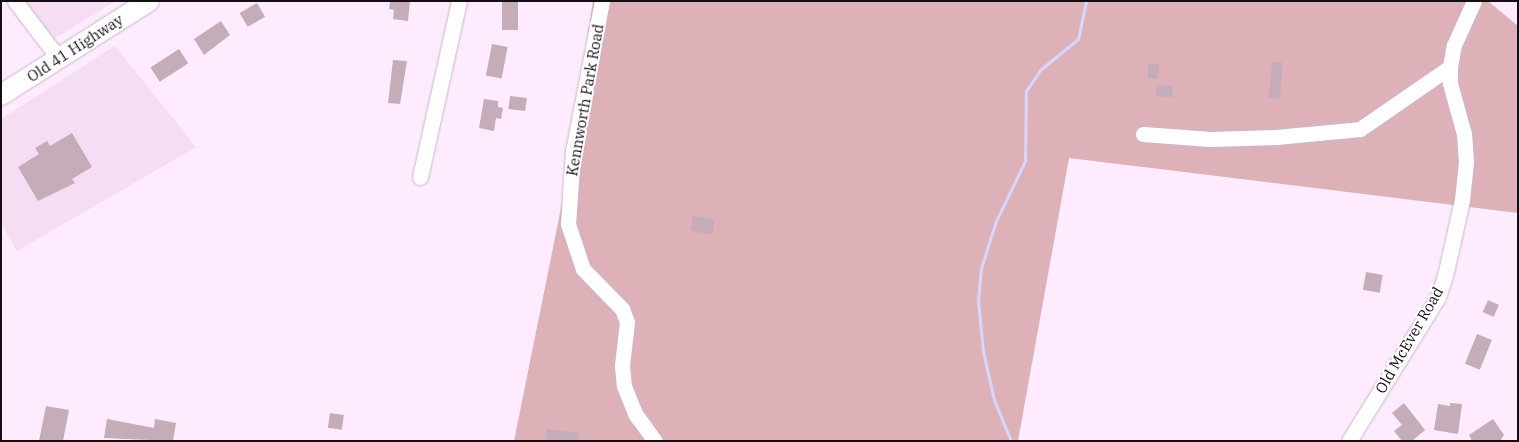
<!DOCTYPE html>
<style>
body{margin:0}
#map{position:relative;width:1519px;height:442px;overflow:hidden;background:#feebfe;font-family:"IBM Plex Serif",serif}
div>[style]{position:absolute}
.built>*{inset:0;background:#f5ddf4}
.green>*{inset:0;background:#deb1b9}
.stream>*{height:3px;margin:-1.5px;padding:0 1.5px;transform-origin:1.5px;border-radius:1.5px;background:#d8d5fe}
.building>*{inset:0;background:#c4acb8;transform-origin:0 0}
.roads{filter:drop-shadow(0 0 1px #cab8ca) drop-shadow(0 0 1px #cab8ca)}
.minor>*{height:15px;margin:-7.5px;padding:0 7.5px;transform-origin:7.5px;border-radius:7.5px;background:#fff}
.major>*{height:20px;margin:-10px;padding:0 10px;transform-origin:10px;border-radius:10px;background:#fff}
span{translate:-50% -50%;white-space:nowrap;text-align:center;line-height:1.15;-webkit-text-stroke:4px #fff;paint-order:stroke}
.street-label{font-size:15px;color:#140e14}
.frame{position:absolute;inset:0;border:2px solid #140e14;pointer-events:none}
</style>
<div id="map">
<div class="built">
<i style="clip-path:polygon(15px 1px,115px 1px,49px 42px)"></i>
<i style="clip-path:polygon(115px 46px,196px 147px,17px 251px,1px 223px,1px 119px)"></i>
</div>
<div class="green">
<i style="clip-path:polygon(593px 1px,1488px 1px,1518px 26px,1518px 213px,1069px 158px,1018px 441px,514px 441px,562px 203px)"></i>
</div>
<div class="stream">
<i style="left:1011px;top:441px;width:44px;rotate:-112.5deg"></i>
<i style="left:994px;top:400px;width:50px;rotate:-102.7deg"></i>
<i style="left:983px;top:351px;width:50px;rotate:-95.7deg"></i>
<i style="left:978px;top:301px;width:33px;rotate:-85deg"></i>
<i style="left:981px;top:268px;width:49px;rotate:-72.3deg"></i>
<i style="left:996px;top:221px;width:67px;rotate:-64.2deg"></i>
<i style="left:1025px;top:161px;width:70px;rotate:-89.2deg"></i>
<i style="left:1026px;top:91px;width:25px;rotate:-56deg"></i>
<i style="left:1040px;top:70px;width:49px;rotate:-39.2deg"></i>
<i style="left:1078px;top:39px;width:39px;rotate:-78deg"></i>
</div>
<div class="building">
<i style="clip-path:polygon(390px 1px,410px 1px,408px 21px,393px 19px,394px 10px,389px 9px)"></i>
<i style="left:502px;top:1px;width:16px;height:29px"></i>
<i style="left:257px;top:3px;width:16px;height:20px;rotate:60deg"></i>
<i style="clip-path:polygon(221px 21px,230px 35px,204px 55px,194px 39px)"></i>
<i style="left:492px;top:44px;width:16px;height:32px;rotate:11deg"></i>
<i style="left:179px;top:49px;width:17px;height:34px;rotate:57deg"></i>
<i style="clip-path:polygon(393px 60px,407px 61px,400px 104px,388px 103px)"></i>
<i style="left:1272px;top:62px;width:11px;height:36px;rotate:5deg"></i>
<i style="left:1149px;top:63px;width:10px;height:15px;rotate:6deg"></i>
<i style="left:1157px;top:85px;width:16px;height:11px;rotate:4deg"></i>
<i style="left:510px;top:96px;width:17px;height:13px;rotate:7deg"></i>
<i style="clip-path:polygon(484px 99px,498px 101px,498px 107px,503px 108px,501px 119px,496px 118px,494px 131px,479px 128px)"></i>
<i style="clip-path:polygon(72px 133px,92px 167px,72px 179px,75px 183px,38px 201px,18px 167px,39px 154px,35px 148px,47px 141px,50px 146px)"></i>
<i style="left:693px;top:216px;width:22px;height:15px;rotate:10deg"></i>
<i style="left:1366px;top:272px;width:17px;height:18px;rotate:10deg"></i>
<i style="left:1488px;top:300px;width:12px;height:13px;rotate:24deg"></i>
<i style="left:1477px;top:334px;width:16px;height:32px;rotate:22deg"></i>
<i style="clip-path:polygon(1404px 403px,1425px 430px,1412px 441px,1402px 441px,1394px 431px,1402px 425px,1392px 413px)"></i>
<i style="clip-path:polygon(1450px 403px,1462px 404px,1458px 434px,1434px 430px,1438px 404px,1450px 406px)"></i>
<i style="clip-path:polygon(46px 406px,69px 410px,63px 441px,39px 441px)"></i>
<i style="left:330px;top:413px;width:14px;height:15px;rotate:8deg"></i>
<i style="clip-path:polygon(107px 419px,154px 428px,155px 419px,176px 423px,173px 441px,104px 438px)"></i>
<i style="clip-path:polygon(1493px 419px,1504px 435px,1500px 441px,1472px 441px,1469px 435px)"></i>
<i style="clip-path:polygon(547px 429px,579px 433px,578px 441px,540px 441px,546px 439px)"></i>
</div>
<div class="roads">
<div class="minor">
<i style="left:15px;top:1px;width:73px;rotate:52.8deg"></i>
<i style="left:602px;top:1px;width:153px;rotate:100.9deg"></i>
<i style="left:573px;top:151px;width:73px;rotate:93.9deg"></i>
<i style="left:568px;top:224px;width:47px;rotate:71.6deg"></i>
<i style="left:583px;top:269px;width:56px;rotate:45.7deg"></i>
<i style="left:622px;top:309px;width:14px;rotate:69deg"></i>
<i style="left:627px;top:322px;width:43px;rotate:96.6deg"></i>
<i style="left:622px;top:365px;width:21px;rotate:85deg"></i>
<i style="left:624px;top:386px;width:31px;rotate:68deg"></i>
<i style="left:636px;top:415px;width:32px;rotate:54deg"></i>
<i style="left:1143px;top:134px;width:67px;rotate:4.3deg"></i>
<i style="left:1210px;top:139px;width:66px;rotate:-1.7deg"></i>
<i style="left:1276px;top:137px;width:84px;rotate:-5.4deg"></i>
<i style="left:1360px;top:129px;width:109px;rotate:-34.6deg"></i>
<i style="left:420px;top:177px;width:180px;rotate:-77.5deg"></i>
<i style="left:1349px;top:441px;width:169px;rotate:-58.3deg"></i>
<i style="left:1438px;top:297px;width:22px;rotate:-72deg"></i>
<i style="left:1445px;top:276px;width:78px;rotate:-77.4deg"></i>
<i style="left:1462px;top:200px;width:38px;rotate:-84deg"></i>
<i style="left:1466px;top:162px;width:28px;rotate:-94deg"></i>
<i style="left:1464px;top:134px;width:53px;rotate:-105.4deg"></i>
<i style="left:1450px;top:83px;width:16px;rotate:-90deg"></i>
<i style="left:1450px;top:67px;width:22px;rotate:-80deg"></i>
<i style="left:1454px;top:45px;width:48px;rotate:-65.6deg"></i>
</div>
<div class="major">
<i style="left:1px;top:95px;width:175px;rotate:-32.4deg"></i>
</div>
</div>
<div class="street-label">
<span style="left:75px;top:48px;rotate:-33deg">Old 41 Highway</span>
<span style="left:585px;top:100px;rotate:-80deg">Kennworth Park Road</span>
<span style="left:1409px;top:340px;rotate:-60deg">Old McEver Road</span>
</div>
<div class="frame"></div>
</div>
